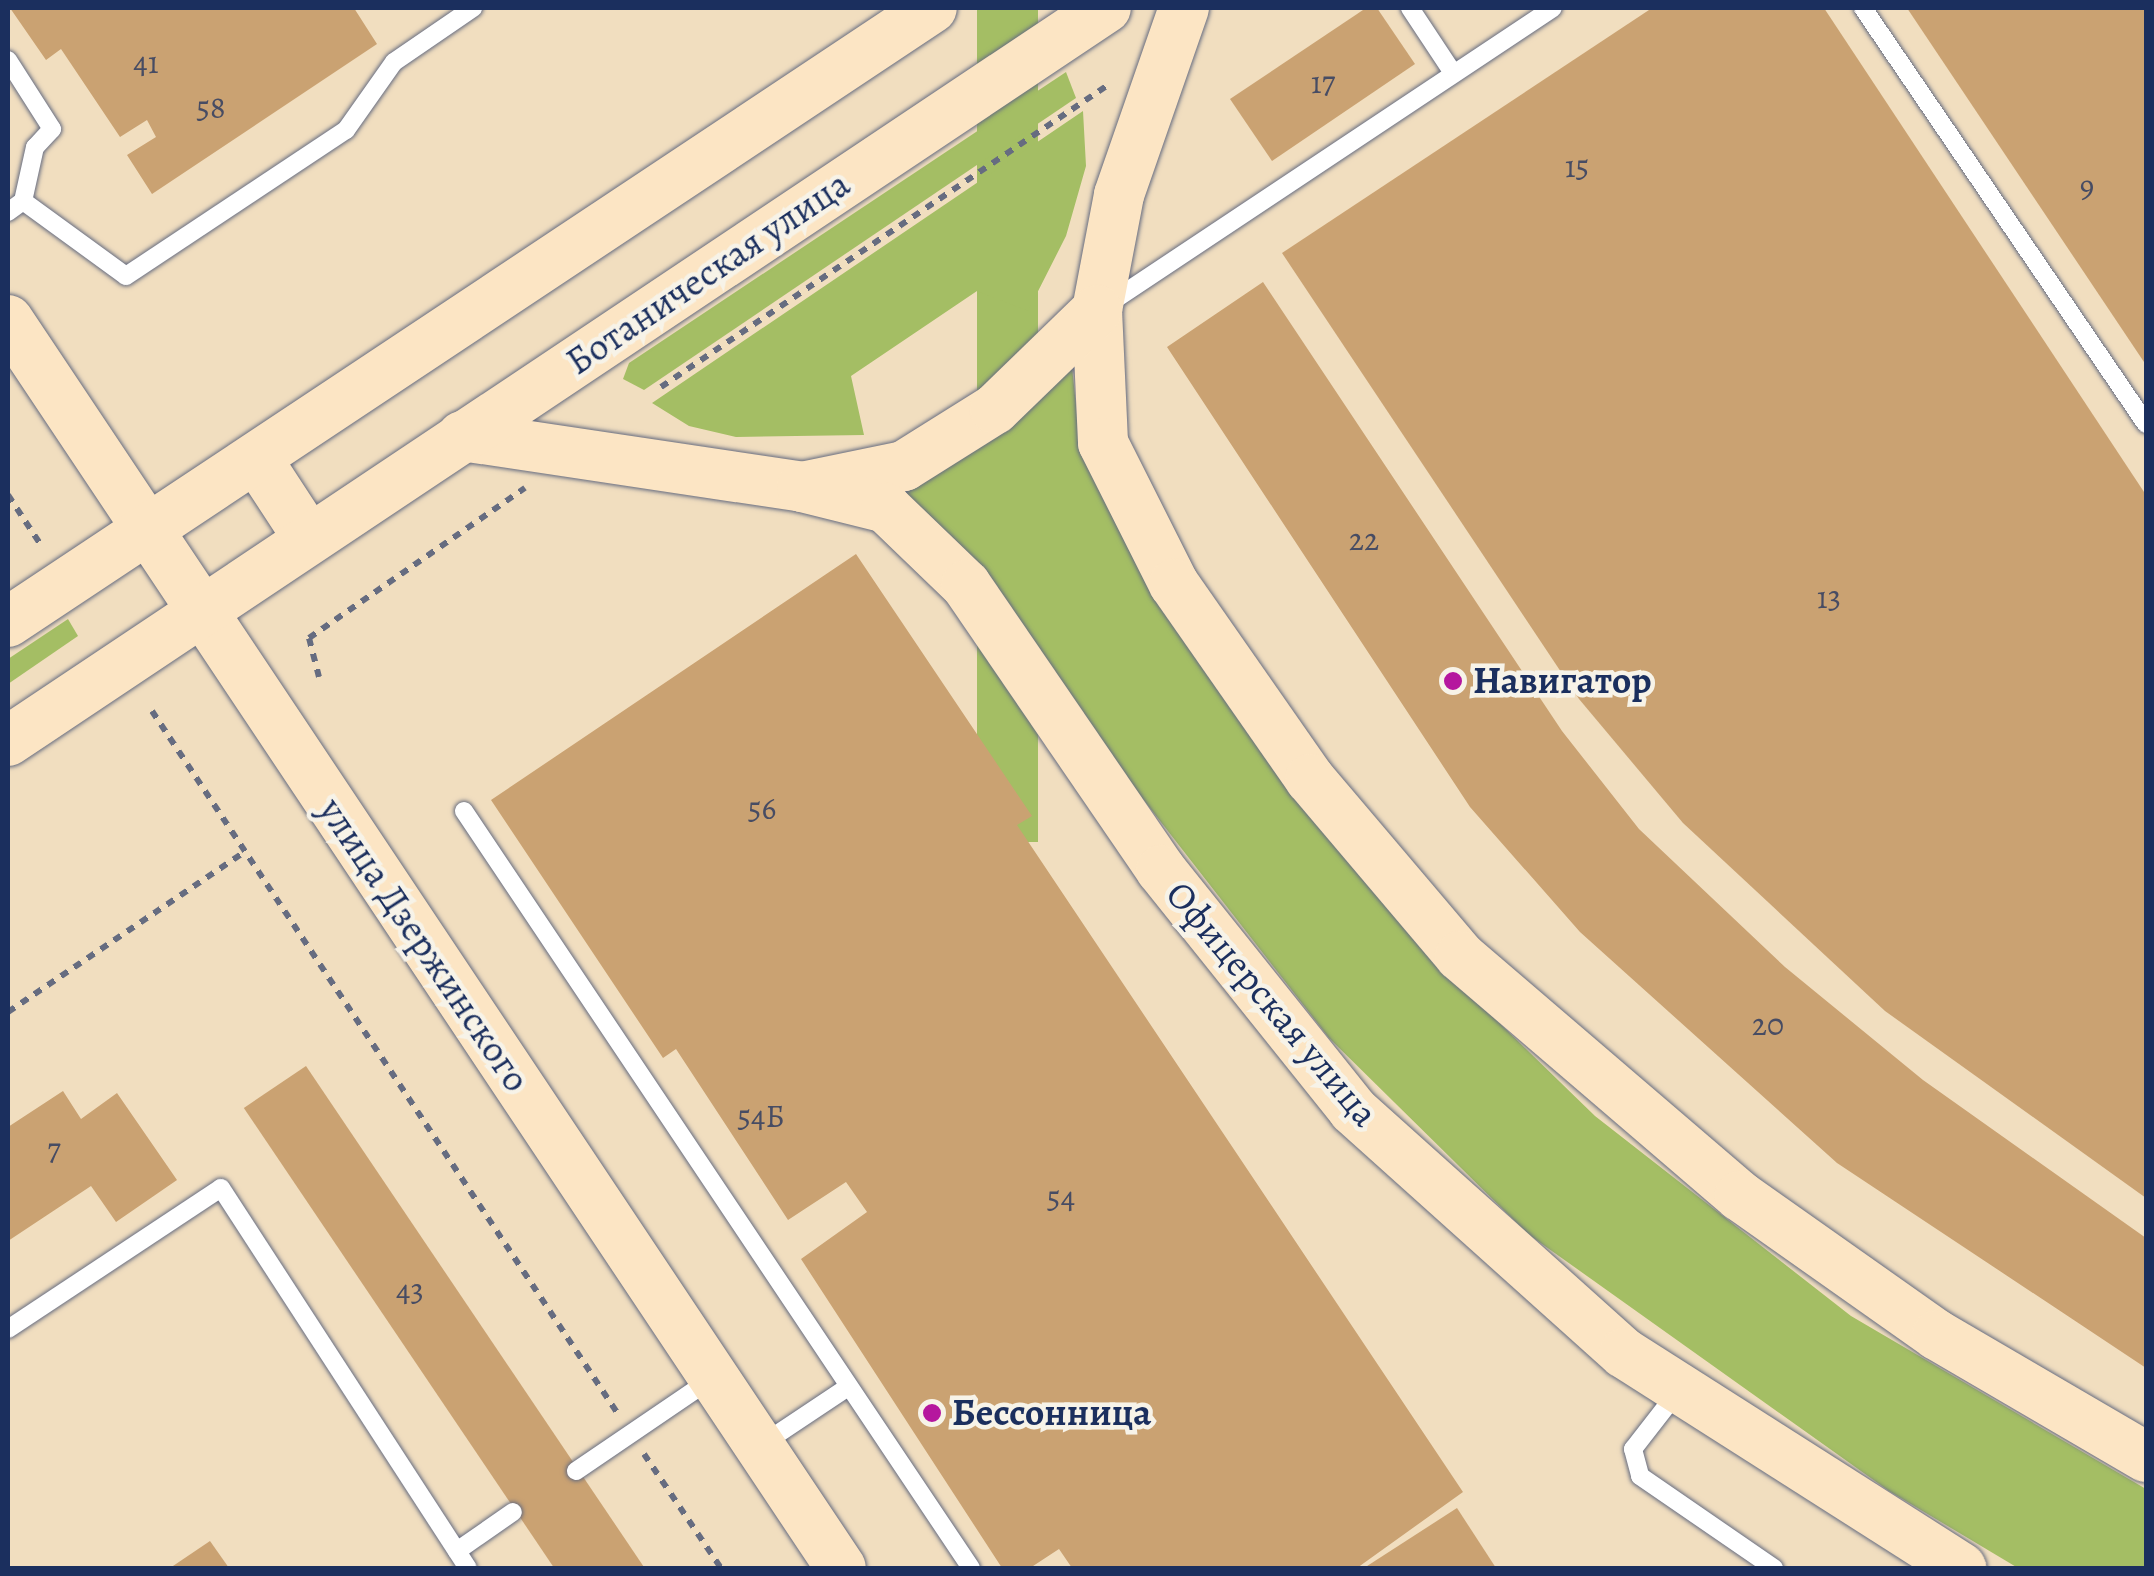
<!DOCTYPE html>
<meta charset="utf-8">
<style>
body{margin:0}
#map{position:relative;width:2154px;height:1576px;overflow:hidden;background:#f1debf;font-family:Alegreya,serif}
div>[style]{position:absolute}
.green>*{inset:0;background:#a4be64;transform-origin:0 0}
.building>*{inset:0;background:#caa272;transform-origin:0 0}
.path>*{height:6px;margin-top:-3px;transform-origin:0;background:repeating-linear-gradient(90deg,#666c80 0 8px,transparent 0 16px)}
.roads{filter:drop-shadow(0 0 2px #666c80) drop-shadow(0 0 2px #666c80)}
.service>*{height:18px;margin:-9px;padding:0 9px;transform-origin:9px;border-radius:9px;background:#fff}
.secondary>*{height:50px;margin:-25px;padding:0 25px;transform-origin:25px;border-radius:25px;background:#fce5c4}
.dots>*{width:28px;height:28px;translate:-50% -50%;box-sizing:border-box;border:5px solid #f7f3e8;border-radius:50%}
span{translate:-50% -50%;white-space:nowrap;text-align:center;line-height:1.15;-webkit-text-stroke:9px #f7f3e8;paint-order:stroke}
.number-label{font-size:32px;color:#474c63}
.number-label span{-webkit-text-stroke-width:0}
.street-label{font-size:38px;color:#1b2f5e}
.poi-label{font-size:38px;color:#1b2f5e;font-weight:700}
.left{translate:0 -50%;text-align:left}
.frame{position:absolute;inset:0;border:10px solid #1b2f5e;pointer-events:none}
</style>
<div id="map">
<div class="green">
<i style="left:977px;top:8px;width:61px;height:834px"></i>
<i style="clip-path:polygon(1066px 72px,1076px 98px,644px 390px,623px 379px,629px 363px)"></i>
<i style="clip-path:polygon(1083px 111px,1086px 166px,1066px 236px,1028px 311px,977px 291px,851px 376px,864px 435px,736px 437px,689px 426px,652px 403px)"></i>
<i style="clip-path:polygon(1072px 367px,1079px 434px,1488px 1012px,1595px 1116px,1851px 1316px,2146px 1489px,2146px 1568px,2018px 1568px,1889px 1491px,1528px 1234px,1329px 1038px,897px 483px)"></i>
<i style="clip-path:polygon(68px 619px,78px 636px,8px 684px,8px 659px)"></i>
</div>
<div class="building">
<i style="clip-path:polygon(10px 8px,354px 8px,377px 44px,152px 194px,127px 155px,156px 137px,147px 120px,120px 137px,61px 49px,46px 60px)"></i>
<i style="clip-path:polygon(1366px 8px,1377px 8px,1415px 64px,1272px 161px,1230px 99px)"></i>
<i style="clip-path:polygon(1652px 8px,1824px 8px,2146px 495px,2146px 1198px,1885px 1011px,1683px 823px,1579px 699px,1282px 253px)"></i>
<i style="clip-path:polygon(1907px 8px,2146px 8px,2146px 365px)"></i>
<i style="clip-path:polygon(1263px 282px,1562px 731px,1639px 829px,1785px 967px,1923px 1080px,2146px 1238px,2146px 1368px,1837px 1163px,1580px 932px,1470px 807px,1167px 347px)"></i>
<i style="clip-path:polygon(856px 554px,1032px 816px,1017px 825px,1463px 1492px,1357px 1568px,1072px 1568px,1059px 1549px,1030px 1568px,1002px 1568px,801px 1259px,867px 1212px,846px 1182px,788px 1220px,676px 1049px,663px 1058px,491px 800px)"></i>
<i style="left:306px;top:1066px;width:604px;height:75px;rotate:56deg"></i>
<i style="clip-path:polygon(63px 1091px,81px 1119px,117px 1093px,177px 1180px,116px 1222px,91px 1186px,8px 1241px,8px 1127px)"></i>
<i style="clip-path:polygon(1457px 1508px,1496px 1568px,1364px 1568px)"></i>
<i style="clip-path:polygon(210px 1541px,229px 1568px,170px 1568px)"></i>
</div>
<div class="path">
<i style="left:661px;top:387px;width:543px;rotate:-34.04deg"></i>
<i style="left:8px;top:495px;width:60px;rotate:56.6deg"></i>
<i style="left:319px;top:677px;width:40px;rotate:-104.4deg"></i>
<i style="left:309px;top:638px;width:263px;rotate:-34.8deg"></i>
<i style="left:152px;top:711px;width:843px;rotate:56.46deg"></i>
<i style="left:8px;top:1012px;width:285px;rotate:-34.1deg"></i>
<i style="left:644px;top:1454px;width:138px;rotate:56deg"></i>
</div>
<div class="roads">
<div class="service">
<i style="left:1410px;top:8px;width:78px;rotate:56.5deg"></i>
<i style="left:1863px;top:8px;width:503px;rotate:55.77deg"></i>
<i style="left:8px;top:60px;width:82px;rotate:57.5deg"></i>
<i style="left:52px;top:129px;width:25px;rotate:133deg"></i>
<i style="left:35px;top:147px;width:55px;rotate:102.5deg"></i>
<i style="left:8px;top:212px;width:19px;rotate:-36deg"></i>
<i style="left:23px;top:201px;width:127px;rotate:36.1deg"></i>
<i style="left:126px;top:276px;width:264px;rotate:-33.6deg"></i>
<i style="left:346px;top:130px;width:83px;rotate:-54.8deg"></i>
<i style="left:394px;top:62px;width:96px;rotate:-34.4deg"></i>
<i style="left:1108px;top:304px;width:534px;rotate:-33.63deg"></i>
<i style="left:464px;top:811px;width:911px;rotate:56.19deg"></i>
<i style="left:8px;top:1329px;width:255px;rotate:-33.5deg"></i>
<i style="left:221px;top:1188px;width:453px;rotate:57deg"></i>
<i style="left:1679px;top:1390px;width:75px;rotate:127.9deg"></i>
<i style="left:1633px;top:1449px;width:28px;rotate:75deg"></i>
<i style="left:1640px;top:1476px;width:163px;rotate:34.5deg"></i>
<i style="left:761px;top:1445px;width:105px;rotate:-33.7deg"></i>
<i style="left:576px;top:1471px;width:166px;rotate:-34.2deg"></i>
<i style="left:457px;top:1551px;width:68px;rotate:-34.9deg"></i>
</div>
<div class="secondary">
<i style="left:1184px;top:8px;width:198px;rotate:109.2deg"></i>
<i style="left:1119px;top:195px;width:117px;rotate:100.8deg"></i>
<i style="left:1097px;top:310px;width:133px;rotate:87.4deg"></i>
<i style="left:1103px;top:443px;width:158px;rotate:63.3deg"></i>
<i style="left:1174px;top:584px;width:238px;rotate:55.1deg"></i>
<i style="left:1310px;top:779px;width:232px;rotate:49.7deg"></i>
<i style="left:1460px;top:956px;width:369px;rotate:40.6deg"></i>
<i style="left:1740px;top:1196px;width:241px;rotate:35.2deg"></i>
<i style="left:1937px;top:1335px;width:242px;rotate:30.3deg"></i>
<i style="left:8px;top:320px;width:1500px;rotate:56.28deg"></i>
<i style="left:462px;top:436px;width:344px;rotate:8.5deg"></i>
<i style="left:802px;top:487px;width:104px;rotate:-11.6deg"></i>
<i style="left:904px;top:466px;width:107px;rotate:-32.1deg"></i>
<i style="left:995px;top:409px;width:142px;rotate:-44.1deg"></i>
<i style="left:256px;top:458px;width:97px;rotate:56.8deg"></i>
<i style="left:802px;top:487px;width:87px;rotate:14deg"></i>
<i style="left:886px;top:508px;width:111px;rotate:43.9deg"></i>
<i style="left:966px;top:585px;width:345px;rotate:55.6deg"></i>
<i style="left:1161px;top:870px;width:307px;rotate:51.3deg"></i>
<i style="left:1353px;top:1110px;width:364px;rotate:41.9deg"></i>
<i style="left:1624px;top:1353px;width:400px;rotate:32.5deg"></i>
<i style="left:8px;top:622px;width:1109px;rotate:-33.6deg"></i>
<i style="left:8px;top:741px;width:1320px;rotate:-33.73deg"></i>
</div>
</div>
<div class="dots">
<i style="left:1453px;top:681px;background:#b5179e"></i>
<i style="left:932px;top:1413px;background:#b5179e"></i>
</div>
<div class="number-label">
<span style="left:146px;top:62px">41</span>
<span style="left:1323px;top:82px">17</span>
<span style="left:211px;top:107px">58</span>
<span style="left:1577px;top:166px">15</span>
<span style="left:2087px;top:186px">9</span>
<span style="left:1364px;top:539px">22</span>
<span style="left:1829px;top:597px">13</span>
<span style="left:762px;top:808px">56</span>
<span style="left:1768px;top:1024px">20</span>
<span style="left:761px;top:1116px">54Б</span>
<span style="left:54px;top:1149px">7</span>
<span style="left:1061px;top:1197px">54</span>
<span style="left:410px;top:1290px">43</span>
</div>
<div class="street-label">
<span style="left:708px;top:273px;rotate:-34deg">Ботаническая улица</span>
<span style="left:424px;top:945px;rotate:56deg">улица Дзержинского</span>
<span style="left:1272px;top:1004px;rotate:50deg">Офицерская улица</span>
</div>
<div class="poi-label">
<span class="left" style="left:1473px;top:681px">Навигатор</span>
<span class="left" style="left:952px;top:1413px">Бессонница</span>
</div>
<div class="frame"></div>
</div>
